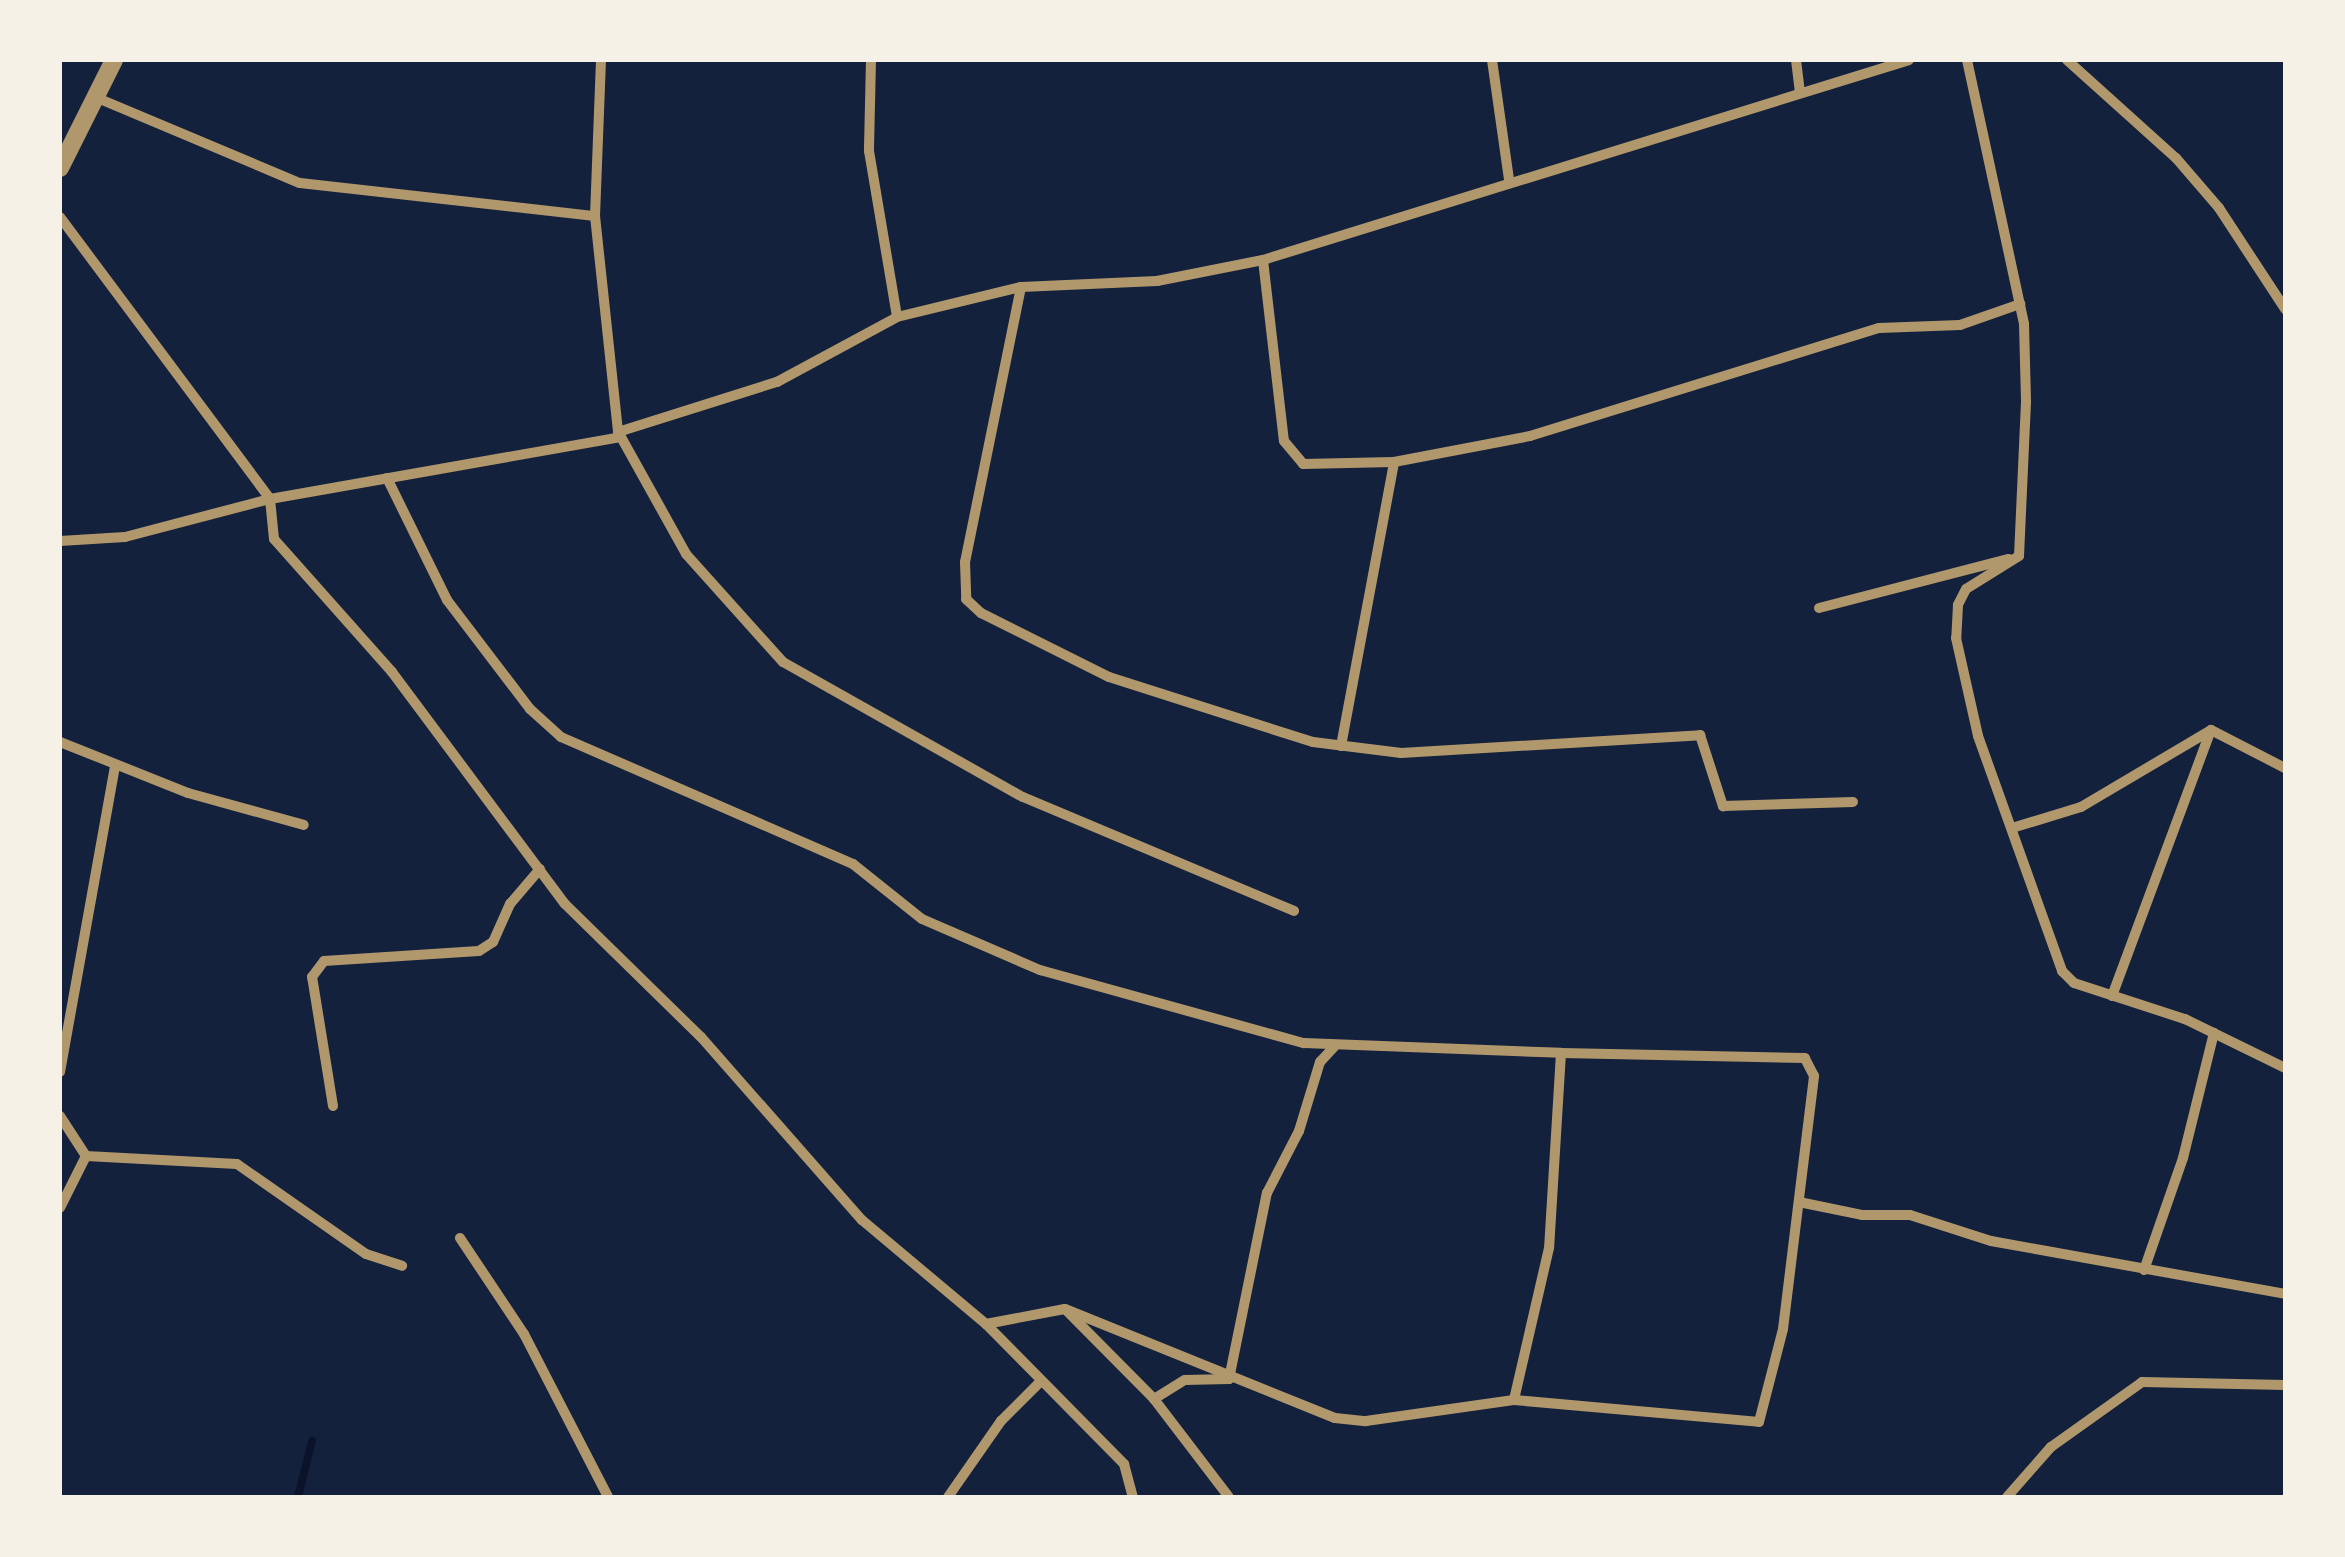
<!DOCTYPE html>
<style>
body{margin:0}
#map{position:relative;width:2345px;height:1557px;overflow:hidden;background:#14213d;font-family:Spectral,serif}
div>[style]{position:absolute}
.stream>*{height:8px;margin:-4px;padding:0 4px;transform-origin:4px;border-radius:4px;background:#0b132b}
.minor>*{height:10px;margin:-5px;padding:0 5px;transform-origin:5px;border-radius:5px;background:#b1986c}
.tertiary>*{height:18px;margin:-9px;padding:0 9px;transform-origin:9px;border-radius:9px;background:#b1986c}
span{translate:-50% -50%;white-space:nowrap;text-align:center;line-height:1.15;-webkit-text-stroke:8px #f6f1e7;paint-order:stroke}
.frame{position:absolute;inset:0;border:62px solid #f6f1e7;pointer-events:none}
</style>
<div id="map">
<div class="stream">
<i style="left:298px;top:1497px;width:58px;rotate:-76deg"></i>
</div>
<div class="minor">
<i style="left:601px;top:60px;width:156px;rotate:92.2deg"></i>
<i style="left:595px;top:216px;width:217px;rotate:83.9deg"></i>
<i style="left:871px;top:60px;width:91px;rotate:91.3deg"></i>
<i style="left:869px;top:151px;width:168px;rotate:80.4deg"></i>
<i style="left:1492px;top:60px;width:120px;rotate:81.9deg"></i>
<i style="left:1796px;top:60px;width:31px;rotate:83deg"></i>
<i style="left:1967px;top:60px;width:270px;rotate:77.8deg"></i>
<i style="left:2024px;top:324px;width:78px;rotate:88.5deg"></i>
<i style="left:2026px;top:402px;width:154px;rotate:92.6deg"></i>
<i style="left:2019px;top:556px;width:62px;rotate:148.1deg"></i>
<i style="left:1966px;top:589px;width:18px;rotate:117deg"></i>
<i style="left:1958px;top:605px;width:33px;rotate:93deg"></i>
<i style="left:1956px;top:638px;width:100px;rotate:77.3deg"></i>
<i style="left:1978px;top:736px;width:250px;rotate:70.3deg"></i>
<i style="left:2062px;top:971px;width:17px;rotate:45deg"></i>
<i style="left:2074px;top:983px;width:117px;rotate:18deg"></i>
<i style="left:2185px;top:1019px;width:111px;rotate:26.1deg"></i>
<i style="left:2067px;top:60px;width:147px;rotate:42deg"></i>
<i style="left:2176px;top:158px;width:66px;rotate:49.3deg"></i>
<i style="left:2219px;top:208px;width:121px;rotate:56.8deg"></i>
<i style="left:95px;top:97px;width:222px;rotate:22.8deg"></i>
<i style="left:300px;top:183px;width:297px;rotate:6.4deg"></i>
<i style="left:60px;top:217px;width:352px;rotate:53.3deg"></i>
<i style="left:270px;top:499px;width:40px;rotate:84.3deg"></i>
<i style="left:274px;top:539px;width:178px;rotate:48.4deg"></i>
<i style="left:392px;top:672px;width:289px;rotate:53.3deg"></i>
<i style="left:565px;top:904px;width:190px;rotate:44.4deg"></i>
<i style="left:701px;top:1037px;width:244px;rotate:48.7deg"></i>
<i style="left:862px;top:1220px;width:162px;rotate:40deg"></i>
<i style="left:986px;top:1324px;width:197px;rotate:45.4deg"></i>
<i style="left:1124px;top:1464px;width:34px;rotate:75deg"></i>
<i style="left:1263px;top:260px;width:182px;rotate:83.4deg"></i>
<i style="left:1284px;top:441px;width:30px;rotate:50deg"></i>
<i style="left:1303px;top:464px;width:91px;rotate:-1.3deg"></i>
<i style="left:1394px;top:462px;width:138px;rotate:-10.8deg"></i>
<i style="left:1530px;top:436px;width:365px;rotate:-17.2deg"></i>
<i style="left:1879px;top:328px;width:81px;rotate:-2.1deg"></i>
<i style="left:1960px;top:325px;width:64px;rotate:-19.3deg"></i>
<i style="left:1021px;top:287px;width:281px;rotate:101.5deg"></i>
<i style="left:965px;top:562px;width:37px;rotate:88deg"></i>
<i style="left:966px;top:599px;width:21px;rotate:43deg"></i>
<i style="left:981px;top:613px;width:143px;rotate:26.6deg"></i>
<i style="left:1109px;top:677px;width:214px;rotate:17.7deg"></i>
<i style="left:1313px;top:742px;width:89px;rotate:7.1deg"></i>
<i style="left:1401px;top:753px;width:300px;rotate:-3.4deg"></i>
<i style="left:1700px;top:735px;width:75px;rotate:72.1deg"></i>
<i style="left:1723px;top:806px;width:130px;rotate:-1.8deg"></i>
<i style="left:621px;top:437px;width:134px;rotate:60.9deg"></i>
<i style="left:686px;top:554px;width:145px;rotate:48.1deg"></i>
<i style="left:783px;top:662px;width:275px;rotate:29.4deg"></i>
<i style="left:1023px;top:797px;width:294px;rotate:22.8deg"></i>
<i style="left:387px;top:478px;width:136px;rotate:63.8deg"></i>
<i style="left:447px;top:600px;width:137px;rotate:52.7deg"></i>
<i style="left:530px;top:709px;width:42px;rotate:42.1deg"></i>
<i style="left:561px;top:737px;width:318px;rotate:23.5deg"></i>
<i style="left:853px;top:864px;width:88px;rotate:38.6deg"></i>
<i style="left:922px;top:919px;width:129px;rotate:23.4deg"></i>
<i style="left:1040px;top:970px;width:274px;rotate:15.5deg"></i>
<i style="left:1304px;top:1043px;width:257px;rotate:2.2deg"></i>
<i style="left:60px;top:541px;width:65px;rotate:-3.5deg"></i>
<i style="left:125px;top:537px;width:150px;rotate:-14.7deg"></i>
<i style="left:270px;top:499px;width:356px;rotate:-10deg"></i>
<i style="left:621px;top:437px;width:6px;rotate:-121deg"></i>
<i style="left:618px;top:432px;width:167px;rotate:-17.5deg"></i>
<i style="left:777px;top:382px;width:136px;rotate:-28.4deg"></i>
<i style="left:897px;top:317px;width:128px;rotate:-13.6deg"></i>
<i style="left:1021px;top:287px;width:136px;rotate:-2.5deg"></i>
<i style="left:1157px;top:281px;width:108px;rotate:-11.2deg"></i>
<i style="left:1263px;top:260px;width:676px;rotate:-17.2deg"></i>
<i style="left:1819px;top:608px;width:196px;rotate:-14.5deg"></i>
<i style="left:60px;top:742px;width:138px;rotate:21.7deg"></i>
<i style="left:188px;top:793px;width:120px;rotate:15.4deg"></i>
<i style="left:1341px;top:746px;width:289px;rotate:-79.4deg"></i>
<i style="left:2012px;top:828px;width:72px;rotate:-16.9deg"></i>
<i style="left:2081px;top:807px;width:151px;rotate:-30.6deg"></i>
<i style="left:2211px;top:730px;width:83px;rotate:27.2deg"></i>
<i style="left:2112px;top:996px;width:284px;rotate:-69.6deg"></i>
<i style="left:60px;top:1072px;width:312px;rotate:-79.8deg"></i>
<i style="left:333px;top:1106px;width:131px;rotate:-99.2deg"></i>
<i style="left:312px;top:977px;width:20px;rotate:-53deg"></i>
<i style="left:324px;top:961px;width:155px;rotate:-3.7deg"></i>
<i style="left:479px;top:951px;width:17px;rotate:-33deg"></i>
<i style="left:493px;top:942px;width:42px;rotate:-65.9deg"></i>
<i style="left:510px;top:904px;width:46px;rotate:-49.4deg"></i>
<i style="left:60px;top:1116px;width:48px;rotate:57deg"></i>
<i style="left:86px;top:1156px;width:58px;rotate:116.6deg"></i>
<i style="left:86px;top:1156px;width:151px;rotate:3deg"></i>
<i style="left:237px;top:1164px;width:157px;rotate:34.9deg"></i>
<i style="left:366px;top:1254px;width:38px;rotate:18deg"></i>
<i style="left:1799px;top:1202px;width:64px;rotate:11.7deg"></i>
<i style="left:1862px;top:1215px;width:48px"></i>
<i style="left:1910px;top:1215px;width:85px;rotate:17.8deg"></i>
<i style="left:1991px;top:1241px;width:299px;rotate:10.2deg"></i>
<i style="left:460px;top:1238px;width:115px;rotate:56.3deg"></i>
<i style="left:524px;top:1334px;width:183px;rotate:62.7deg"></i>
<i style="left:2144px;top:1270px;width:119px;rotate:-70.8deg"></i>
<i style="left:2183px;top:1158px;width:129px;rotate:-76.1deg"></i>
<i style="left:1066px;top:1310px;width:125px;rotate:45.3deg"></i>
<i style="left:1154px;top:1399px;width:123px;rotate:52.6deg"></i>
<i style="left:986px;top:1324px;width:80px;rotate:-10.8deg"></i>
<i style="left:1065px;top:1309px;width:291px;rotate:22deg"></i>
<i style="left:1335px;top:1418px;width:31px;rotate:6deg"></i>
<i style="left:1366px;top:1421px;width:149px;rotate:-8.1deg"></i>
<i style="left:1514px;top:1400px;width:246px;rotate:5.1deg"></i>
<i style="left:1759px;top:1422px;width:96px;rotate:-75.5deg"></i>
<i style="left:1783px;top:1329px;width:255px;rotate:-83deg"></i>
<i style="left:1814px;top:1076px;width:20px;rotate:-117deg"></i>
<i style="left:1805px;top:1058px;width:244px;rotate:-178.8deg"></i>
<i style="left:1561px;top:1053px;width:195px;rotate:93.5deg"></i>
<i style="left:1549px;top:1248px;width:156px;rotate:103deg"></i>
<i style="left:1154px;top:1399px;width:36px;rotate:-32deg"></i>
<i style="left:1185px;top:1380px;width:44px;rotate:-1.3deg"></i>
<i style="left:1229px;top:1379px;width:190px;rotate:-78.5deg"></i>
<i style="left:1267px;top:1193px;width:70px;rotate:-62.7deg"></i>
<i style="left:1299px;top:1131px;width:72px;rotate:-73.1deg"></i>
<i style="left:1320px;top:1062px;width:21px;rotate:-47deg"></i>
<i style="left:948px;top:1497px;width:93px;rotate:-55.1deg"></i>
<i style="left:1001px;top:1421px;width:55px;rotate:-45deg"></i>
<i style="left:2007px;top:1497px;width:67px;rotate:-48.7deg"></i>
<i style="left:2051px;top:1447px;width:112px;rotate:-35.5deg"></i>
<i style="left:2142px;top:1382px;width:143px;rotate:1.2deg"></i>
</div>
<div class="tertiary">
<i style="left:60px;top:168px;width:121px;rotate:-63.4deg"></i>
</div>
<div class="frame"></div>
</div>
